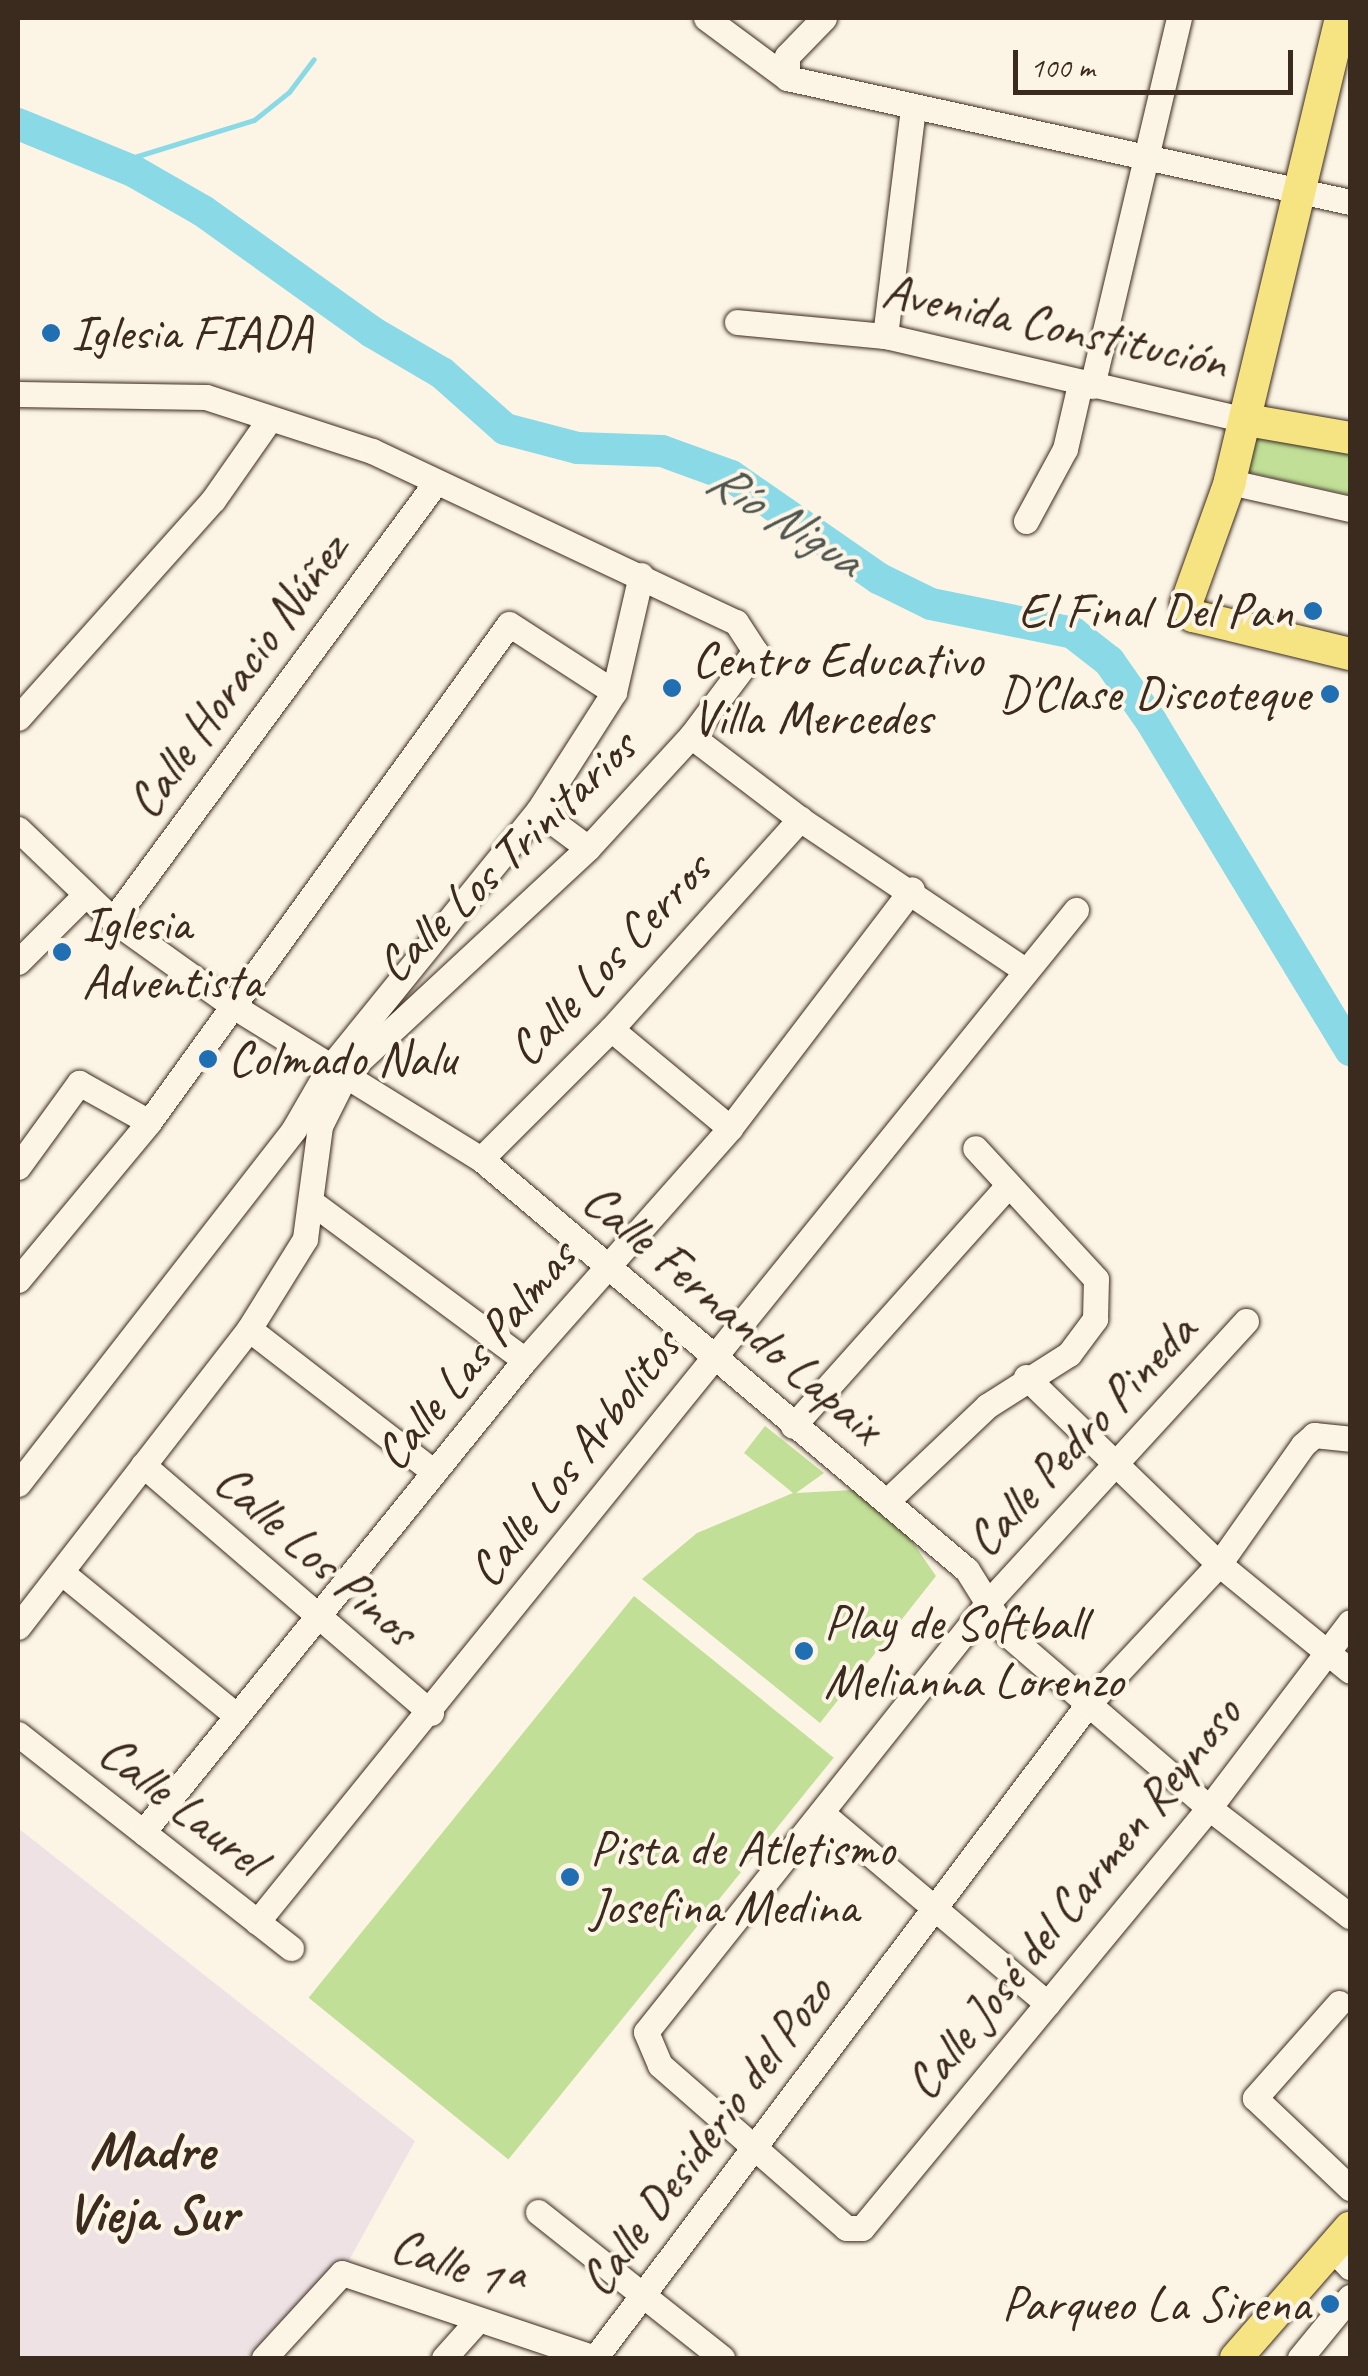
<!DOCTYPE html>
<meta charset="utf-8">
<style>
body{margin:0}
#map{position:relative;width:1368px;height:2376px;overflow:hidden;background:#fcf5e5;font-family:Caveat,sans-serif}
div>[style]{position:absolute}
.built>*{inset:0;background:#eee2e5}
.green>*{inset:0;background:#c1df97;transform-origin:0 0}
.stream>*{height:5px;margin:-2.5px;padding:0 2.5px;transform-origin:2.5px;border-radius:2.5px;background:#8ad9e6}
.river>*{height:32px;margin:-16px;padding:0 16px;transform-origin:16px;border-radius:16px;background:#8ad9e6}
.roads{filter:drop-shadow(0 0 2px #3b2a1e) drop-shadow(0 0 2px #3b2a1e)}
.minor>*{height:25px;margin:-12.5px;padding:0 12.5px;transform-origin:12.5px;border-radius:12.5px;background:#fcf5e5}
.major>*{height:32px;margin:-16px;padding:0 16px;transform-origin:16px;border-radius:16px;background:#f6e381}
.dots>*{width:28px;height:28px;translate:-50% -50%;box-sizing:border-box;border:5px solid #fcf5e5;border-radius:50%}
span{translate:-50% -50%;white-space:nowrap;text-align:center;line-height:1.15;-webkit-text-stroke:8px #fcf5e5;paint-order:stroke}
.street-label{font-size:50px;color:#3b2a1e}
.poi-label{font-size:50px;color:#3b2a1e}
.left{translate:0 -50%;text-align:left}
.right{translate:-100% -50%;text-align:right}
.water-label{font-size:52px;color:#4f5650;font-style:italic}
.quarter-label{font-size:55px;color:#3b2a1e;font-weight:700}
.frame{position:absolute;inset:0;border:20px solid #3b2a1e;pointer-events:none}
.scale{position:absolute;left:1013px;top:50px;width:280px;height:45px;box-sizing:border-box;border:5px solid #3b2a1e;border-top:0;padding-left:12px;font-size:30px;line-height:35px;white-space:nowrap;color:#3b2a1e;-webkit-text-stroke:8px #fcf5e5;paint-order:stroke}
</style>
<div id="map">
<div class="built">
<i style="clip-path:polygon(18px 1828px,415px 2141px,342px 2273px,267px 2358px,18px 2358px)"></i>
</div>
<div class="green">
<i style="clip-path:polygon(1260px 426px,1350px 443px,1350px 495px,1247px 472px)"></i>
<i style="clip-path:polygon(765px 1426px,824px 1473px,796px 1493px,853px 1490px,900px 1524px,936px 1576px,820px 1723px,642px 1579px,697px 1533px,793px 1493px,744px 1453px)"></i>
<i style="left:634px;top:1596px;width:257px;height:517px;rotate:39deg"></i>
</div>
<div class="stream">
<i style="left:115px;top:163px;width:145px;rotate:-17.2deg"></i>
<i style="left:254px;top:120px;width:45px;rotate:-38.7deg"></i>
<i style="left:289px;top:92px;width:41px;rotate:-52.9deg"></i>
</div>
<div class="river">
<i style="left:18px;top:124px;width:126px;rotate:22.3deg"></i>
<i style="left:135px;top:172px;width:78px;rotate:29.8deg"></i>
<i style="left:203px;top:211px;width:208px;rotate:35.6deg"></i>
<i style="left:372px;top:332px;width:81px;rotate:30.4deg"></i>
<i style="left:442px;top:373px;width:84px;rotate:41.6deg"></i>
<i style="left:505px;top:429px;width:75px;rotate:14.6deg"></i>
<i style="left:578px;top:448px;width:84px;rotate:2deg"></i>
<i style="left:662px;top:451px;width:73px;rotate:19.9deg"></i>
<i style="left:731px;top:476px;width:181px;rotate:34.7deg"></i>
<i style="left:880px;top:579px;width:57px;rotate:26.1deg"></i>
<i style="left:931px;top:604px;width:145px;rotate:11.5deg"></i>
<i style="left:1073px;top:633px;width:46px;rotate:37.9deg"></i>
<i style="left:1109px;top:661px;width:73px;rotate:55deg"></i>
<i style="left:1151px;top:721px;width:385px;rotate:58.8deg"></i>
</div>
<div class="roads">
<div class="minor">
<i style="left:706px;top:18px;width:101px;rotate:36.5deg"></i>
<i style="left:787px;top:78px;width:576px;rotate:12.42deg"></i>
<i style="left:787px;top:78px;width:22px;rotate:-90deg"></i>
<i style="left:787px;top:56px;width:53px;rotate:-45.8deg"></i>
<i style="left:737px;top:322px;width:149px;rotate:5.4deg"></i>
<i style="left:885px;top:336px;width:372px;rotate:13.1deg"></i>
<i style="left:885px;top:336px;width:230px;rotate:-83deg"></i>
<i style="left:1092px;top:386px;width:378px;rotate:-76.7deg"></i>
<i style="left:18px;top:394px;width:188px;rotate:0.9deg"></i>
<i style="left:206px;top:397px;width:175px;rotate:18deg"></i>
<i style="left:372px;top:451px;width:402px;rotate:25.2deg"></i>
<i style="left:736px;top:622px;width:35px;rotate:57deg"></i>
<i style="left:755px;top:651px;width:106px;rotate:127deg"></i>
<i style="left:691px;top:736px;width:152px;rotate:132.6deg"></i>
<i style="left:588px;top:848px;width:329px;rotate:137.1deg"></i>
<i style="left:347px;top:1072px;width:60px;rotate:116.6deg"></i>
<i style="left:320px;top:1126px;width:114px;rotate:97.6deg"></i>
<i style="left:305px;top:1239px;width:106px;rotate:121.9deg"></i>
<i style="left:249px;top:1329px;width:377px;rotate:127.8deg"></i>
<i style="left:1230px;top:482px;width:123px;rotate:12.7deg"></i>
<i style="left:1026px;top:521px;width:82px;rotate:-61.6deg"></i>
<i style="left:1065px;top:449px;width:67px;rotate:-77deg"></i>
<i style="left:18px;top:718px;width:292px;rotate:-48.2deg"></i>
<i style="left:213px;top:500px;width:98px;rotate:-55deg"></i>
<i style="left:691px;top:736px;width:137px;rotate:37.3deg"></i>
<i style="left:800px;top:819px;width:271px;rotate:33.9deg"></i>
<i style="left:538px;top:811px;width:62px;rotate:36.5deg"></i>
<i style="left:18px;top:829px;width:132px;rotate:43.8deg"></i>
<i style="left:113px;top:920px;width:148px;rotate:35.6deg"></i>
<i style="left:233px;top:1006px;width:291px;rotate:31.7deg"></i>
<i style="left:481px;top:1159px;width:636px;rotate:40.22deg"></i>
<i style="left:967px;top:1570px;width:75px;rotate:58deg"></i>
<i style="left:1007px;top:1634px;width:267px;rotate:40.7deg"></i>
<i style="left:1209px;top:1808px;width:178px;rotate:37.5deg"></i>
<i style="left:113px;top:920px;width:541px;rotate:-53.58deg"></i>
<i style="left:18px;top:962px;width:93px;rotate:-45deg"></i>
<i style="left:611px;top:1029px;width:155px;rotate:39.8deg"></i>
<i style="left:481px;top:1159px;width:184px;rotate:-45deg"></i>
<i style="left:611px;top:1029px;width:283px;rotate:-48deg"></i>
<i style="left:18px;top:1167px;width:104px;rotate:-54deg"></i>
<i style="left:79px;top:1083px;width:80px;rotate:29.1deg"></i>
<i style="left:314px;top:1204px;width:262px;rotate:36.5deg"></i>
<i style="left:18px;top:1280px;width:205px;rotate:-50.3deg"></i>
<i style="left:149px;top:1122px;width:614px;rotate:-54.14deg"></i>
<i style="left:509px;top:624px;width:125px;rotate:32.9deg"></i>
<i style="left:1246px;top:1321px;width:384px;rotate:132.5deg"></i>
<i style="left:987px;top:1604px;width:547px;rotate:128.55deg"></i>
<i style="left:646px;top:2032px;width:36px;rotate:67deg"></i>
<i style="left:660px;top:2065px;width:247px;rotate:41.2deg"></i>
<i style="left:846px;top:2228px;width:16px"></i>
<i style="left:862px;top:2228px;width:545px;rotate:-50.44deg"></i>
<i style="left:1209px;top:1808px;width:233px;rotate:-52.8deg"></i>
<i style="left:249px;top:1329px;width:234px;rotate:37.7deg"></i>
<i style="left:1026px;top:1377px;width:269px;rotate:44.1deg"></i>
<i style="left:1219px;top:1564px;width:169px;rotate:39.2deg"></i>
<i style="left:793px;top:1426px;width:321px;rotate:-48.2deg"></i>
<i style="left:143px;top:1465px;width:380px;rotate:40.7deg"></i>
<i style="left:18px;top:1484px;width:450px;rotate:-52.1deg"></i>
<i style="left:294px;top:1129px;width:68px;rotate:-60deg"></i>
<i style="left:328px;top:1070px;width:333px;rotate:-51deg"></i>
<i style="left:538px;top:811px;width:141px;rotate:-57.4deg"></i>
<i style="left:614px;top:692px;width:120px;rotate:-77deg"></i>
<i style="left:887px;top:1501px;width:138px;rotate:-43.5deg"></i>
<i style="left:987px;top:1406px;width:97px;rotate:-32.4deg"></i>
<i style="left:1069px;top:1354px;width:44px;rotate:-53.4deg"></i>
<i style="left:1095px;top:1319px;width:40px;rotate:-88.6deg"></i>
<i style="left:1096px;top:1279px;width:178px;rotate:-132.7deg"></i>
<i style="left:61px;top:1572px;width:226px;rotate:39.3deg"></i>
<i style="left:18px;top:1734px;width:347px;rotate:38.1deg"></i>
<i style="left:823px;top:1814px;width:294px;rotate:40.2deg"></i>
<i style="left:143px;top:1832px;width:607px;rotate:-51.02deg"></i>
<i style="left:525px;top:1360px;width:310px;rotate:-48.5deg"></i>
<i style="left:730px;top:1128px;width:300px;rotate:-52.7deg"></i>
<i style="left:257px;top:1922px;width:1302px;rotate:-51.02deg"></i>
<i style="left:1339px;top:2003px;width:127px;rotate:131.5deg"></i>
<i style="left:1255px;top:2098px;width:131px;rotate:43.5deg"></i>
<i style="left:538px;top:2212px;width:235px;rotate:38.4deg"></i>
<i style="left:1332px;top:2248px;width:26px;rotate:47deg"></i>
<i style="left:264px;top:2358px;width:115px;rotate:-47.5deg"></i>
<i style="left:342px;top:2273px;width:267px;rotate:18.6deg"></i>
<i style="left:595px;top:2358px;width:820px;rotate:-52.98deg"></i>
<i style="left:1089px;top:1703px;width:190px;rotate:-46.9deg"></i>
<i style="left:1219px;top:1564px;width:146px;rotate:-54.8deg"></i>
<i style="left:1303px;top:1445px;width:15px;rotate:-42deg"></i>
<i style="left:1314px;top:1435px;width:36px;rotate:6deg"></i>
<i style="left:444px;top:2358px;width:51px;rotate:-48.2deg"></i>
<i style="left:1300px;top:2358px;width:79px;rotate:-50.7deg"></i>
</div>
<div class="major">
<i style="left:1341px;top:18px;width:477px;rotate:103.5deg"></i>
<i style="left:1230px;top:482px;width:130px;rotate:109.8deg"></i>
<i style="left:1186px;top:604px;width:14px;rotate:60deg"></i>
<i style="left:1193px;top:616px;width:162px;rotate:13.6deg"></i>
<i style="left:1247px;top:420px;width:105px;rotate:9.9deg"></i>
<i style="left:1236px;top:2358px;width:173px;rotate:-48.8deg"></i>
</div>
</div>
<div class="dots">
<i style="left:51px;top:333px;background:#1f6fb2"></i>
<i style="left:1313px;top:611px;background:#1f6fb2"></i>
<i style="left:672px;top:688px;background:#1f6fb2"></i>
<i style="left:1330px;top:694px;background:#1f6fb2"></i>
<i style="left:62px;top:952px;background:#1f6fb2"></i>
<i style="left:208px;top:1059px;background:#1f6fb2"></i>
<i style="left:804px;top:1651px;background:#1f6fb2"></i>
<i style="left:570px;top:1877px;background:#1f6fb2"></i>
<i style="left:1330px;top:2304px;background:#1f6fb2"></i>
</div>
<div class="street-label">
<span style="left:1055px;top:326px;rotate:12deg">Avenida Constitución</span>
<span style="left:237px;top:676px;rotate:-54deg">Calle Horacio Núñez</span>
<span style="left:506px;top:856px;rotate:-44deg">Calle Los Trinitarios</span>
<span style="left:609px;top:959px;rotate:-47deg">Calle Los Cerros</span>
<span style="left:733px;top:1313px;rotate:40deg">Calle Fernando Lapaix</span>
<span style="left:475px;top:1355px;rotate:-50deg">Calle Las Palmas</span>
<span style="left:1081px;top:1435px;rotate:-47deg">Calle Pedro Pineda</span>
<span style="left:574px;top:1458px;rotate:-52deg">Calle Los Arbolitos</span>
<span style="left:316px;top:1555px;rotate:41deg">Calle Los Pinos</span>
<span style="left:182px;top:1805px;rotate:38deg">Calle Laurel</span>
<span style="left:1073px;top:1898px;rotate:-51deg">Calle José del Carmen Reynoso</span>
<span style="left:706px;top:2136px;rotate:-53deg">Calle Desiderio del Pozo</span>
<span style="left:455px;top:2264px;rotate:19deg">Calle 1ª</span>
</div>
<div class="poi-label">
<span class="left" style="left:71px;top:333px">Iglesia FIADA</span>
<span class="right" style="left:1293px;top:611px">El Final Del Pan</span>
<span class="left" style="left:692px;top:688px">Centro Educativo<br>Villa Mercedes</span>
<span class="right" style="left:1310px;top:694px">D'Clase Discoteque</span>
<span class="left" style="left:82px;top:952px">Iglesia<br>Adventista</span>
<span class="left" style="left:228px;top:1059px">Colmado Nalu</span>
<span class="left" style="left:824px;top:1651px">Play de Softball<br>Melianna Lorenzo</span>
<span class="left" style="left:590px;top:1877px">Pista de Atletismo<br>Josefina Medina</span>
<span class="right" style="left:1310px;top:2304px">Parqueo La Sirena</span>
</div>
<div class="water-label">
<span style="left:784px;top:519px;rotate:32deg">Río Nigua</span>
</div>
<div class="quarter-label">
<span style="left:152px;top:2182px">Madre<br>Vieja Sur</span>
</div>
<div class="frame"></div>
<div class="scale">100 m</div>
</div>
